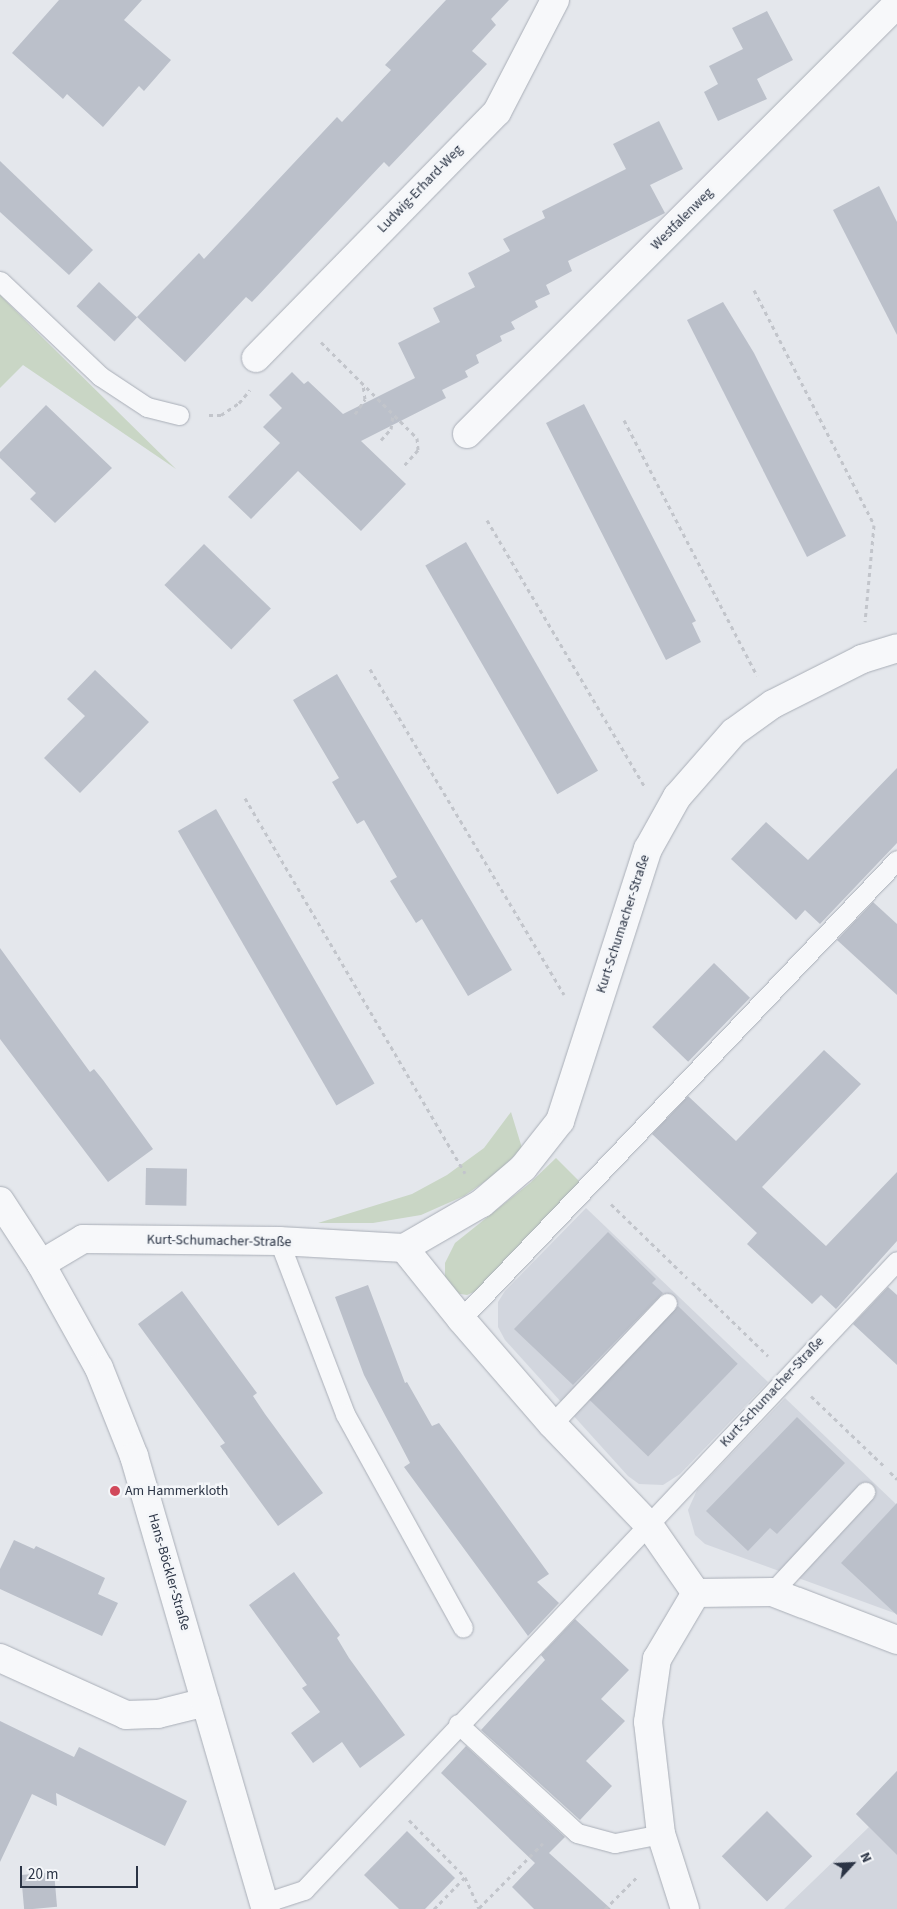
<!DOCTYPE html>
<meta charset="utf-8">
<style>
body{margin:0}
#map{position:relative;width:897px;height:1909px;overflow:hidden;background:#e4e7ec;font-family:"Source Sans 3",sans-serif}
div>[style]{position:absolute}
.built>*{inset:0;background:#d2d6de}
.green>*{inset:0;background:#c9d6c5}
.building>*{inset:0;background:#bbc0ca;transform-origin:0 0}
.path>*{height:3px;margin-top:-1.5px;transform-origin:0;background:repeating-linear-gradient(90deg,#c2c5cb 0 4px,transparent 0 8px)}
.roads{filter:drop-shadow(0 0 1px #a9aeb7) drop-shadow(0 0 1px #a9aeb7)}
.service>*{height:19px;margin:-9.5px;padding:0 9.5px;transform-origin:9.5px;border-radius:9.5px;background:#f7f8fa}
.minor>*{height:28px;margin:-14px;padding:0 14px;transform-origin:14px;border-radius:14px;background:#f7f8fa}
.tertiary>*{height:28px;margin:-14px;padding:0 14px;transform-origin:14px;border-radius:14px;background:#f7f8fa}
.dots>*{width:14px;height:14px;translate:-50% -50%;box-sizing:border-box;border:2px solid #f4f6f9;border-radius:50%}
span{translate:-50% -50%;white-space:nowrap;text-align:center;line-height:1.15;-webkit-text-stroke:5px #f4f6f9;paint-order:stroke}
.street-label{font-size:14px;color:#2b3445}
.poi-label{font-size:14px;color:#2b3445}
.left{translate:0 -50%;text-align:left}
.north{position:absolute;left:827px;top:1839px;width:50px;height:50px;-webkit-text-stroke:4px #f4f6f9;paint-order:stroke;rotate:65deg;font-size:14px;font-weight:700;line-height:20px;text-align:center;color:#2b3445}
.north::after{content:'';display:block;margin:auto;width:18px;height:22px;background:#2b3445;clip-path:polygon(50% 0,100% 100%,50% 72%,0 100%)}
.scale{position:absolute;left:20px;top:1866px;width:118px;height:22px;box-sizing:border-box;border:2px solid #2b3445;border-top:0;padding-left:6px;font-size:15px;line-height:18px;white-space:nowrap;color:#2b3445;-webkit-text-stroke:4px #f4f6f9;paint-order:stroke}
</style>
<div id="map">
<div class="built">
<i style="clip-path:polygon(586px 1208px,768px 1382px,680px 1474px,663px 1485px,639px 1484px,628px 1476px,505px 1340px,498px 1327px,498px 1302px,505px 1291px)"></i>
<i style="clip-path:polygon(785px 1398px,897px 1505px,897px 1614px,705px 1544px,695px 1535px,688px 1510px,697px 1490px)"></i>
<i style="clip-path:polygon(897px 1771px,897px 1909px,784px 1909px,869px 1827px,856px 1814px)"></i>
</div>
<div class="green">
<i style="clip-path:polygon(0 295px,46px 341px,176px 469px,23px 365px,0 388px)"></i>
<i style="clip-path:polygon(511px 1112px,522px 1148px,496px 1174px,464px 1196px,421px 1215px,373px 1223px,318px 1223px,412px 1194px,447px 1175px,484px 1148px)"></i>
<i style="clip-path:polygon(556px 1158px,581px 1183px,481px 1289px,467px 1295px,454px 1293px,445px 1279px,445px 1263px,455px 1243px,530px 1183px)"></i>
</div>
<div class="building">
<i style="clip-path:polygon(59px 0,142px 0,124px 20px,171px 60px,144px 91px,139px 86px,103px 127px,67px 94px,63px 99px,12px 53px)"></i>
<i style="clip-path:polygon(446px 0,509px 0,491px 19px,496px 25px,472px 51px,487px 64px,389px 167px,384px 162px,252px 302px,246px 297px,185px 362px,137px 317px,199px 253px,204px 259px,337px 117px,342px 122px,391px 70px,385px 65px)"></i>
<i style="clip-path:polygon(767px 11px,793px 60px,757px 79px,767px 99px,718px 121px,704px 92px,718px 84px,709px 66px,743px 49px,732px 28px)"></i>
<i style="clip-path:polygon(659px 121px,683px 169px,650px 185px,665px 213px,568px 261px,572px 271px,546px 285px,550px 294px,535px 301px,538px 307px,511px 322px,515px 329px,500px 336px,502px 341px,476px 355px,479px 363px,465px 371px,468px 377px,442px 390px,446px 398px,361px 441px,406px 484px,361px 531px,298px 471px,251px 519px,228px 497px,280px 443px,263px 427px,282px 408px,269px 395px,292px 372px,304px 384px,308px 381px,343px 414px,415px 378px,398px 343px,440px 322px,433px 308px,475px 287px,468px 273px,510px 251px,503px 239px,545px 218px,542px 211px,626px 169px,613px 144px)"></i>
<i style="clip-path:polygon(0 161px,93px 250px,69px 275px,0 212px)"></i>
<i style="clip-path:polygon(879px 186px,897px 222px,897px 335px,833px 210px)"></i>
<i style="left:99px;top:282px;width:52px;height:33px;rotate:43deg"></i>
<i style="clip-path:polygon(723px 302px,754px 353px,846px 536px,807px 557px,687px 320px)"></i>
<i style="clip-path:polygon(584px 404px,696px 621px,692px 623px,701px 642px,666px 660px,546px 423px)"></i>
<i style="clip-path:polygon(46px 405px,112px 468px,55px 523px,30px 499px,36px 493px,0 458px,0 452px)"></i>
<i style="left:466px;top:542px;width:264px;height:47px;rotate:60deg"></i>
<i style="left:204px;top:544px;width:93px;height:57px;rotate:44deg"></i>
<i style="clip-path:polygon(95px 670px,149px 722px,80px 793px,44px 758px,85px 716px,67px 699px)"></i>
<i style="clip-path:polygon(337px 674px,512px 970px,468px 996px,422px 919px,416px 923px,390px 881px,397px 877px,364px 820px,357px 824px,332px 782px,339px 778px,293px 700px)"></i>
<i style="clip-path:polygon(897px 768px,897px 843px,820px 924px,805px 910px,796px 920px,731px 859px,766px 822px,808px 860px)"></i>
<i style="left:216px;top:809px;width:317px;height:44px;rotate:60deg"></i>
<i style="clip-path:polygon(873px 902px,897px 924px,897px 995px,837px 940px)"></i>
<i style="clip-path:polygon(0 948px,90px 1072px,94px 1069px,103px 1080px,153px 1149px,108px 1182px,0 1039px)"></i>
<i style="left:714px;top:963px;width:50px;height:89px;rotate:44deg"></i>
<i style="clip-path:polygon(824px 1050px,861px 1084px,762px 1187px,826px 1246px,897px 1172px,897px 1241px,836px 1309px,821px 1295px,812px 1304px,747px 1244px,757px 1233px,652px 1134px,688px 1096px,736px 1141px)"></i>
<i style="left:146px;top:1168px;width:41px;height:37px;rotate:1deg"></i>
<i style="clip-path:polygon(608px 1232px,656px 1279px,652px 1283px,663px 1293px,573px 1385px,514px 1329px)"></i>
<i style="clip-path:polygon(368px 1285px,405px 1383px,407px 1382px,432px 1426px,439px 1423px,549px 1574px,537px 1582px,559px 1603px,528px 1636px,404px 1467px,410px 1463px,364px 1375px,335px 1297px)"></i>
<i style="clip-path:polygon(888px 1287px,897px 1295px,897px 1365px,853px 1324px)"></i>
<i style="clip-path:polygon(182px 1291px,257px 1393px,253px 1396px,265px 1414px,323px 1493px,278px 1526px,220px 1446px,225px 1443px,138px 1324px)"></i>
<i style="left:678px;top:1306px;width:83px;height:129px;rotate:44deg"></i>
<i style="clip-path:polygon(797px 1417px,845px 1463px,777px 1534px,770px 1528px,748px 1551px,706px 1511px)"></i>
<i style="clip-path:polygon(897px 1503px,897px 1615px,841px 1563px)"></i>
<i style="clip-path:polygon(14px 1540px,34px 1549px,36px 1546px,105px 1578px,98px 1594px,118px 1603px,102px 1636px,0 1589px,0 1569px)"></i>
<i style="clip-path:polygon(294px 1572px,340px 1635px,337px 1638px,349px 1658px,405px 1735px,360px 1768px,342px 1742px,313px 1763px,291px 1733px,320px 1712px,302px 1688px,307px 1685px,249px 1605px)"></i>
<i style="clip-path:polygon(575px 1619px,629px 1670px,601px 1699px,625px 1721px,586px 1761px,612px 1786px,580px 1820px,481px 1730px,545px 1660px,541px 1655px)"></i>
<i style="clip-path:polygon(0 1721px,74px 1757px,79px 1747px,187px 1801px,165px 1846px,56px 1793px,57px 1806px,32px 1794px,0 1862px)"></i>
<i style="clip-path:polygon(466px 1746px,565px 1837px,549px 1853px,611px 1909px,534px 1909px,512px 1887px,535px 1863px,441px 1773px)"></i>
<i style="clip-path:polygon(897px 1771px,897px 1855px,856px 1814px)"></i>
<i style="left:767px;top:1811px;width:64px;height:64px;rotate:45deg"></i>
<i style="clip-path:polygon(407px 1831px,455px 1878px,425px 1909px,399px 1909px,364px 1875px)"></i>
<i style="left:54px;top:1872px;width:35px;height:33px;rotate:85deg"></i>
</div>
<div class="path">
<i style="left:754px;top:290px;width:264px;rotate:62.9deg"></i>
<i style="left:874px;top:525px;width:97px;rotate:95.3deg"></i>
<i style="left:321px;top:342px;width:136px;rotate:45deg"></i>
<i style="left:417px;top:438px;width:12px;rotate:85deg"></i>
<i style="left:418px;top:450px;width:24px;rotate:132deg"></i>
<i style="left:355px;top:414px;width:18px;rotate:-56deg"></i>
<i style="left:365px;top:399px;width:14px;rotate:-98deg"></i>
<i style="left:209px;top:415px;width:12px"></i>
<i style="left:221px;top:415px;width:22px;rotate:-34deg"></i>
<i style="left:239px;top:403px;width:17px;rotate:-50deg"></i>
<i style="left:624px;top:420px;width:288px;rotate:62.5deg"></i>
<i style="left:381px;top:440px;width:15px;rotate:-48deg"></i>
<i style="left:391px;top:429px;width:14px;rotate:-82deg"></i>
<i style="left:487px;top:520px;width:309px;rotate:59.4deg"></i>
<i style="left:370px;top:669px;width:379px;rotate:59.2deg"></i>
<i style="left:245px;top:798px;width:435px;rotate:59.6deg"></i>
<i style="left:611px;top:1204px;width:106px;rotate:44.2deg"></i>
<i style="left:692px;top:1282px;width:106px;rotate:44.2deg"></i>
<i style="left:811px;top:1396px;width:101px;rotate:43.8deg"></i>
<i style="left:890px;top:1472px;width:10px;rotate:45deg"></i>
<i style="left:409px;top:1820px;width:80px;rotate:45.5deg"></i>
<i style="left:465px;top:1877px;width:35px;rotate:66deg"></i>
<i style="left:479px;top:1908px;width:91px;rotate:-45.4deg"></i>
<i style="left:434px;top:1909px;width:45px;rotate:-45.9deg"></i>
<i style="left:605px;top:1909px;width:47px;rotate:-45deg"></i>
</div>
<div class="roads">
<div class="service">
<i style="left:0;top:281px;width:138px;rotate:43.5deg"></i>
<i style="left:100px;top:376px;width:56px;rotate:33.4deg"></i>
<i style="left:147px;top:407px;width:33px;rotate:14deg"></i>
<i style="left:279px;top:1241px;width:185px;rotate:69.1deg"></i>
<i style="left:345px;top:1414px;width:244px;rotate:61.1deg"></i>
<i style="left:461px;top:1319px;width:633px;rotate:-46.47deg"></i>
<i style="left:552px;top:1424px;width:167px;rotate:-46.5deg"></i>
<i style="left:772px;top:1592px;width:137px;rotate:-47.1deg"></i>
<i style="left:458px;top:1724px;width:161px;rotate:42.5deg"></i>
<i style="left:577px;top:1833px;width:39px;rotate:15deg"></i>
<i style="left:615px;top:1843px;width:47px;rotate:-11.1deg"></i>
<i style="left:264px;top:1903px;width:42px;rotate:-18deg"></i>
<i style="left:304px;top:1890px;width:864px;rotate:-46.69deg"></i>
</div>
<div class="minor">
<i style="left:256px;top:358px;width:344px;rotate:-45.6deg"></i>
<i style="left:497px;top:112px;width:126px;rotate:-62.6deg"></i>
<i style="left:467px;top:434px;width:608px;rotate:-45deg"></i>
<i style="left:404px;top:1248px;width:91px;rotate:51.2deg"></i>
<i style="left:461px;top:1319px;width:139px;rotate:49.1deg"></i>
<i style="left:552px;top:1424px;width:139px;rotate:46.2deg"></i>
<i style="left:648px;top:1524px;width:84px;rotate:55.2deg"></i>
<i style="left:696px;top:1593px;width:76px;rotate:-0.8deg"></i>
<i style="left:772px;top:1592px;width:134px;rotate:21deg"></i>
<i style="left:41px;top:1264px;width:49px;rotate:-30.8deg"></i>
<i style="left:83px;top:1239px;width:196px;rotate:0.6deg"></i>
<i style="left:279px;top:1241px;width:125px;rotate:3.2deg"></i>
<i style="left:404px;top:1248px;width:90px;rotate:-30deg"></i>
<i style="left:482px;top:1203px;width:54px;rotate:-40.5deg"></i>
<i style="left:523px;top:1168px;width:60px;rotate:-51.8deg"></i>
<i style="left:560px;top:1121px;width:286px;rotate:-72.1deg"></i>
<i style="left:648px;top:849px;width:60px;rotate:-60.9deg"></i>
<i style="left:677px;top:797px;width:86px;rotate:-48.8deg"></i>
<i style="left:734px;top:732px;width:48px;rotate:-35.7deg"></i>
<i style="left:773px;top:704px;width:100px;rotate:-26.8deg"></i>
<i style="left:862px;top:659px;width:37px;rotate:-17deg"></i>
<i style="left:0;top:1658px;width:138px;rotate:24.3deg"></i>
<i style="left:126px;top:1715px;width:32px;rotate:-2deg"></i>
<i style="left:158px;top:1714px;width:49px;rotate:-14deg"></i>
<i style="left:685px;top:1909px;width:79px;rotate:-107.7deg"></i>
<i style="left:661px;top:1834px;width:113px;rotate:-96.6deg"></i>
<i style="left:648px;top:1722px;width:64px;rotate:-81.9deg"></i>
<i style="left:657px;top:1659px;width:77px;rotate:-59.4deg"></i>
</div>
<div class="tertiary">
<i style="left:0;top:1201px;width:75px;rotate:56.9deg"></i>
<i style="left:41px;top:1264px;width:119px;rotate:60.9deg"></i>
<i style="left:99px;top:1368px;width:95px;rotate:68.3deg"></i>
<i style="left:134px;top:1456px;width:472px;rotate:73.8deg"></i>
</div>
</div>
<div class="dots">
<i style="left:115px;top:1491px;background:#d1495b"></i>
</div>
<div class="street-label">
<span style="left:420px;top:189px;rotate:-46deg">Ludwig-Erhard-Weg</span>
<span style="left:682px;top:219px;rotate:-45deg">Westfalenweg</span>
<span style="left:623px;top:924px;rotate:-72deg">Kurt-Schumacher-Straße</span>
<span style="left:219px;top:1241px;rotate:1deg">Kurt-Schumacher-Straße</span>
<span style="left:772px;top:1392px;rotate:-47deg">Kurt-Schumacher-Straße</span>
<span style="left:169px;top:1572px;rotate:74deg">Hans-Böckler-Straße</span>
</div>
<div class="poi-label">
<span class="left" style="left:125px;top:1491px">Am Hammerkloth</span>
</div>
<div class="north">N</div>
<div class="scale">20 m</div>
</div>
